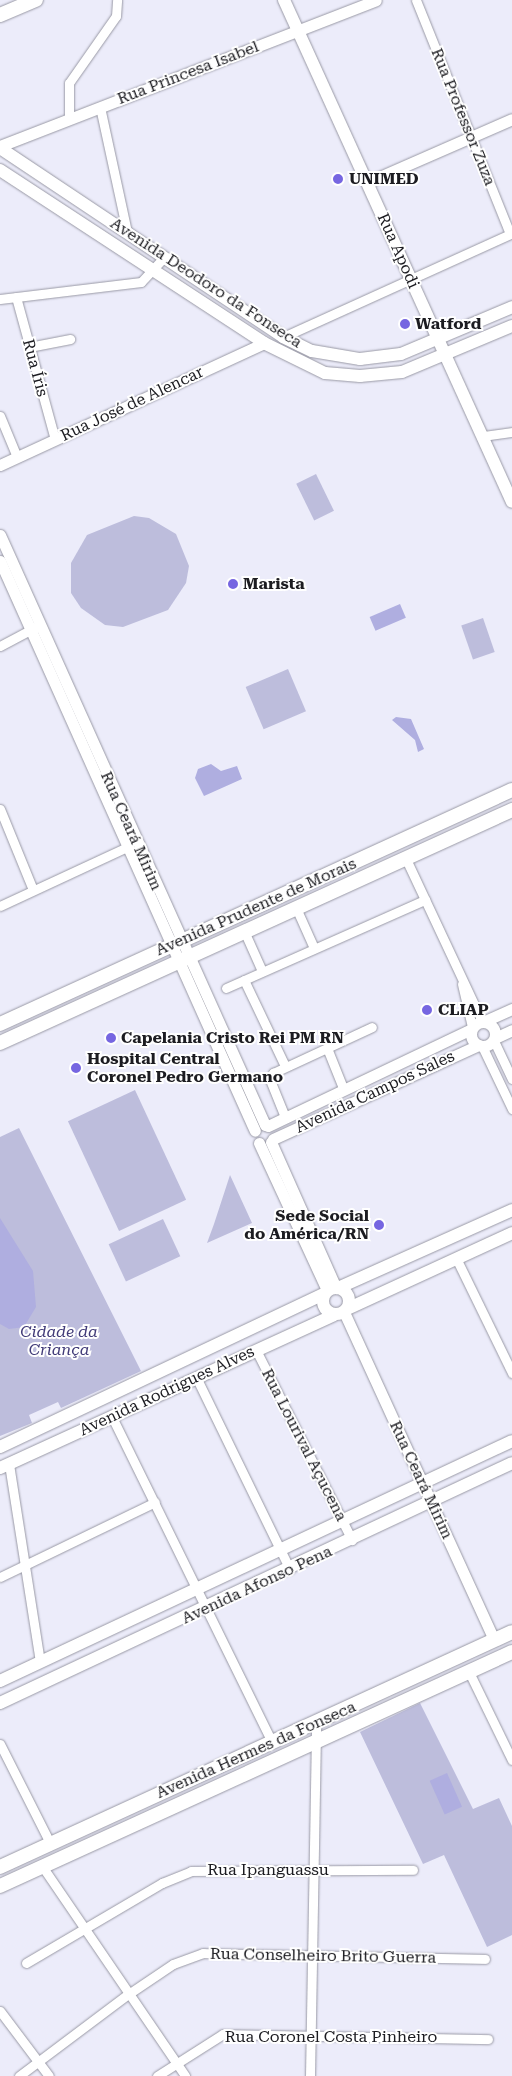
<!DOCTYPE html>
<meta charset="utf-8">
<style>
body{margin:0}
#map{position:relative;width:512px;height:2076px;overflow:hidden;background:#ececfa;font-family:"Roboto Serif",serif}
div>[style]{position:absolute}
.green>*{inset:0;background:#bdbddc;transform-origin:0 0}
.water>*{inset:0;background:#afaee0;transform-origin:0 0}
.roads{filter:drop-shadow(0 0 1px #9999a5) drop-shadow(0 0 1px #9999a5)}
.minor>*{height:9px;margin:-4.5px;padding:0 4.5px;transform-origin:4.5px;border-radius:4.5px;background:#fff}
.tertiary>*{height:11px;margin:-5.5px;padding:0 5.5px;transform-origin:5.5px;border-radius:5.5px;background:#fff}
.tertiary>.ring{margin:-5.5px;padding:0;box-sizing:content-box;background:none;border:11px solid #fff;border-radius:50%}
.secondary>*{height:12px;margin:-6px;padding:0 6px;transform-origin:6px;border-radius:6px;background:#fff}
.secondary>.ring{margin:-6px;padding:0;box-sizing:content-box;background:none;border:12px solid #fff;border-radius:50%}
.primary>*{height:14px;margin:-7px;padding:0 7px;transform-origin:7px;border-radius:7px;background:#fff}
.dots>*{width:14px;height:14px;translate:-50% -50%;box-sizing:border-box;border:2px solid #fff;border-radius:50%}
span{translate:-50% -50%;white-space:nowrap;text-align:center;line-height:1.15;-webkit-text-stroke:4px #fff;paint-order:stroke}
.street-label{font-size:16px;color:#1c1c21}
.poi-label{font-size:16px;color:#1c1c21;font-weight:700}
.left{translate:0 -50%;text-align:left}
.right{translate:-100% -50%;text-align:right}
.park-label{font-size:16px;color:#413b78;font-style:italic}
</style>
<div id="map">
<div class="green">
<i style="left:316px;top:474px;width:41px;height:22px;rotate:64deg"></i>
<i style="clip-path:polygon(134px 516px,149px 518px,176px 534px,189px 566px,186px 583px,168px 610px,123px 627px,105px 625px,81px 608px,71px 593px,71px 563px,87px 535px)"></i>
<i style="left:483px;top:618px;width:36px;height:23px;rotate:71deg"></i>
<i style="left:288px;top:669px;width:46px;height:46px;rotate:67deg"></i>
<i style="left:135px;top:1090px;width:121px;height:74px;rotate:65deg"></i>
<i style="clip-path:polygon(19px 1128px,141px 1371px,61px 1408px,58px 1402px,29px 1415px,32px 1423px,0 1436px,0 1137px)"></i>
<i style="clip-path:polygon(230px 1175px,252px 1223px,207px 1243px,214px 1224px)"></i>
<i style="left:163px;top:1219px;width:41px;height:60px;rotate:65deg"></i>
<i style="clip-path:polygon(420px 1703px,473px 1809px,499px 1798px,512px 1826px,512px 1935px,487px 1947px,444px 1855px,423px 1864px,360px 1732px)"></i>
</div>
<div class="water">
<i style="left:400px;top:604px;width:15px;height:33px;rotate:67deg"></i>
<i style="clip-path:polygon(396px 717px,411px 719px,424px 749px,418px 752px,415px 740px,392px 720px)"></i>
<i style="clip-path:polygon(211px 764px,221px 771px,237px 766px,242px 779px,204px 796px,195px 778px,198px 769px)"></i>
<i style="clip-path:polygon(0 1218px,33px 1271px,36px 1307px,24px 1327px,9px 1329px,0 1324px)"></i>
<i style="left:447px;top:1773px;width:37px;height:19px;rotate:66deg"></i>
</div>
<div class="roads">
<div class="minor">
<i style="left:416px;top:0;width:252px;rotate:68.1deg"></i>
<i style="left:100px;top:107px;width:128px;rotate:77.8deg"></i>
<i style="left:69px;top:118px;width:35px;rotate:-90deg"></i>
<i style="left:69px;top:83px;width:82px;rotate:-55deg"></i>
<i style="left:116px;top:16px;width:16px;rotate:-86deg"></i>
<i style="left:16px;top:297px;width:148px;rotate:74.7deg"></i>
<i style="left:0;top:299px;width:142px;rotate:-6.9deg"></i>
<i style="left:141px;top:282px;width:34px;rotate:-47deg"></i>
<i style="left:283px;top:337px;width:252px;rotate:-24.4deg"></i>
<i style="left:29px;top:347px;width:42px;rotate:-11deg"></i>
<i style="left:0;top:416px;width:44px;rotate:67.5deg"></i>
<i style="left:483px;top:436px;width:29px;rotate:-8deg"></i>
<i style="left:0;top:646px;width:40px;rotate:-28deg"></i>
<i style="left:0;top:809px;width:87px;rotate:67.8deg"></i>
<i style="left:406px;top:859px;width:179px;rotate:64.9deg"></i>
<i style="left:0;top:906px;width:138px;rotate:-24.9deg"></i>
<i style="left:297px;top:910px;width:42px;rotate:65.9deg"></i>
<i style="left:245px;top:933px;width:42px;rotate:65.9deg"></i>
<i style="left:244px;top:980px;width:95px;rotate:64.5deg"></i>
<i style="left:462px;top:984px;width:44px;rotate:76.9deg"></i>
<i style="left:226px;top:988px;width:218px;rotate:-23.9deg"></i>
<i style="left:494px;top:1041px;width:42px;rotate:64.7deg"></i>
<i style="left:482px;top:1046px;width:70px;rotate:64.5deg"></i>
<i style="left:327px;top:1048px;width:43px;rotate:68.2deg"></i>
<i style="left:285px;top:1117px;width:40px;rotate:-112deg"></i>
<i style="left:270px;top:1080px;width:8px;rotate:-67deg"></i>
<i style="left:273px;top:1073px;width:109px;rotate:-24.9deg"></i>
<i style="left:457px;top:1260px;width:126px;rotate:64deg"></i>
<i style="left:256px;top:1350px;width:213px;rotate:63.2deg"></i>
<i style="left:197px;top:1379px;width:212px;rotate:64deg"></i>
<i style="left:112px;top:1417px;width:362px;rotate:63.8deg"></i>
<i style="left:9px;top:1464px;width:199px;rotate:81.1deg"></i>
<i style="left:0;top:1577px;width:172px;rotate:-25.8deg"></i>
<i style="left:469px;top:1672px;width:98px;rotate:64deg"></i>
<i style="left:0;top:1744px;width:111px;rotate:63.2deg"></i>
<i style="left:42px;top:1866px;width:254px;rotate:55.7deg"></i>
<i style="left:26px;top:1963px;width:158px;rotate:-30.5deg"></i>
<i style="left:162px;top:1883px;width:31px;rotate:-22deg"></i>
<i style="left:191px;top:1871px;width:222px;rotate:-0.3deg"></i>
<i style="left:0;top:2011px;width:81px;rotate:53deg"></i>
<i style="left:19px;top:2076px;width:135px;rotate:-36.9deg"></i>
<i style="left:127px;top:1995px;width:55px;rotate:-34deg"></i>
<i style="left:173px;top:1964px;width:32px;rotate:-20deg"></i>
<i style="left:203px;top:1953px;width:282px;rotate:1.2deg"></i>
<i style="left:157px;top:2076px;width:78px;rotate:-32.5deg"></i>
<i style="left:223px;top:2034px;width:265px;rotate:1.1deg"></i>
<i style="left:310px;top:2076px;width:353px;rotate:-89deg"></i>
</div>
<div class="tertiary">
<i style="left:0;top:146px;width:403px;rotate:-21.2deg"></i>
<i style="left:368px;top:182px;width:157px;rotate:-23.6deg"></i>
<i style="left:0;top:465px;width:291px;rotate:-24.8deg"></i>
<i style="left:0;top:535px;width:647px;rotate:65.81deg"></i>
<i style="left:0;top:561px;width:624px;rotate:65.9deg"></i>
<i style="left:485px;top:1021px;width:30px;rotate:-24deg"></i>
<i class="ring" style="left:471px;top:1022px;width:13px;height:13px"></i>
<i style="left:495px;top:1038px;width:19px;rotate:-25deg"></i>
<i style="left:268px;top:1126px;width:225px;rotate:-25.5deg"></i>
<i style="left:273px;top:1139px;width:226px;rotate:-24.6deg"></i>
<i style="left:271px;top:1142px;width:160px;rotate:66deg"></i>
<i style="left:259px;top:1143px;width:162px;rotate:65.2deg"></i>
<i style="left:344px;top:1312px;width:361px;rotate:65.4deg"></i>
</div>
<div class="secondary">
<i style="left:284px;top:0;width:551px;rotate:65.57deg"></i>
<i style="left:0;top:148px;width:340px;rotate:33.7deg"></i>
<i style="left:283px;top:337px;width:32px;rotate:26deg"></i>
<i style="left:312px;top:351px;width:49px;rotate:9.5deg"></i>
<i style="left:360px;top:359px;width:41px;rotate:-7deg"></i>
<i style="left:401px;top:354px;width:121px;rotate:-22.9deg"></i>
<i style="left:0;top:170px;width:316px;rotate:33.2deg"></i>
<i style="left:264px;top:343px;width:68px;rotate:26.2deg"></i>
<i style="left:325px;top:373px;width:35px;rotate:5deg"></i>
<i style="left:360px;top:376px;width:42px;rotate:-5.4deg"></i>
<i style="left:402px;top:372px;width:119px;rotate:-22.7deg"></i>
<i class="ring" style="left:323px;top:1288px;width:14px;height:14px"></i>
<i style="left:338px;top:1288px;width:191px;rotate:-24.1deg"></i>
<i style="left:347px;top:1309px;width:182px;rotate:-24.7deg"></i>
<i style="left:0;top:1447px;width:358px;rotate:-25.3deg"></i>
<i style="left:0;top:1468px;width:367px;rotate:-24.6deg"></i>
<i style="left:0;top:1681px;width:565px;rotate:-25.11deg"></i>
<i style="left:0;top:1703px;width:565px;rotate:-25.11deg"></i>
</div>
<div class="primary">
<i style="left:0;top:15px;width:39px;rotate:-23deg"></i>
<i style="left:0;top:1024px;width:563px;rotate:-24.56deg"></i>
<i style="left:0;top:1043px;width:563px;rotate:-24.47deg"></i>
<i style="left:0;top:1867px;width:563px;rotate:-24.65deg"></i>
<i style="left:0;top:1886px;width:563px;rotate:-24.56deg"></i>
</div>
</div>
<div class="dots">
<i style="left:338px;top:179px;background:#7666e1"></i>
<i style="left:405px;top:324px;background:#7666e1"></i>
<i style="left:233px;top:584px;background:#7666e1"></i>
<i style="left:427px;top:1010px;background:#7666e1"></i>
<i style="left:111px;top:1038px;background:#7666e1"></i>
<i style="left:76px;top:1068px;background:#7666e1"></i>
<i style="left:379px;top:1225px;background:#7666e1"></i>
</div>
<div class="street-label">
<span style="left:188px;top:73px;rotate:-21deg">Rua Princesa Isabel</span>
<span style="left:463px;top:117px;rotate:68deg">Rua Professor Zuza</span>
<span style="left:398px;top:251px;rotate:66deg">Rua Apodi</span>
<span style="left:206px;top:283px;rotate:33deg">Avenida Deodoro da Fonseca</span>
<span style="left:35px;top:368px;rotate:75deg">Rua Íris</span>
<span style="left:132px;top:404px;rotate:-25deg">Rua José de Alencar</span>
<span style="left:131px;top:831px;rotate:66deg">Rua Ceará Mirim</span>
<span style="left:256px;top:907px;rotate:-24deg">Avenida Prudente de Morais</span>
<span style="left:375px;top:1092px;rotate:-25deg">Avenida Campos Sales</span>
<span style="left:167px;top:1391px;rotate:-25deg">Avenida Rodrigues Alves</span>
<span style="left:304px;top:1445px;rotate:63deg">Rua Lourival Açucena</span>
<span style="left:421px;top:1480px;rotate:65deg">Rua Ceará Mirim</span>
<span style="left:257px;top:1585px;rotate:-25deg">Avenida Afonso Pena</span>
<span style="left:256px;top:1750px;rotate:-24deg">Avenida Hermes da Fonseca</span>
<span style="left:268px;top:1870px">Rua Ipanguassu</span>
<span style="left:323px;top:1956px;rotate:1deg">Rua Conselheiro Brito Guerra</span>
<span style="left:331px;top:2037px">Rua Coronel Costa Pinheiro</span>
</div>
<div class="poi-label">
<span class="left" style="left:349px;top:179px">UNIMED</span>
<span class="left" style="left:415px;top:324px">Watford</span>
<span class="left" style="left:243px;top:584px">Marista</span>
<span class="left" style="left:438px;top:1010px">CLIAP</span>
<span class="left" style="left:121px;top:1038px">Capelania Cristo Rei PM RN</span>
<span class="left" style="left:87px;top:1068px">Hospital Central<br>Coronel Pedro Germano</span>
<span class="right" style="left:369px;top:1225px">Sede Social<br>do América/RN</span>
</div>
<div class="park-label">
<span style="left:59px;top:1341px">Cidade da<br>Criança</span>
</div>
</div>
